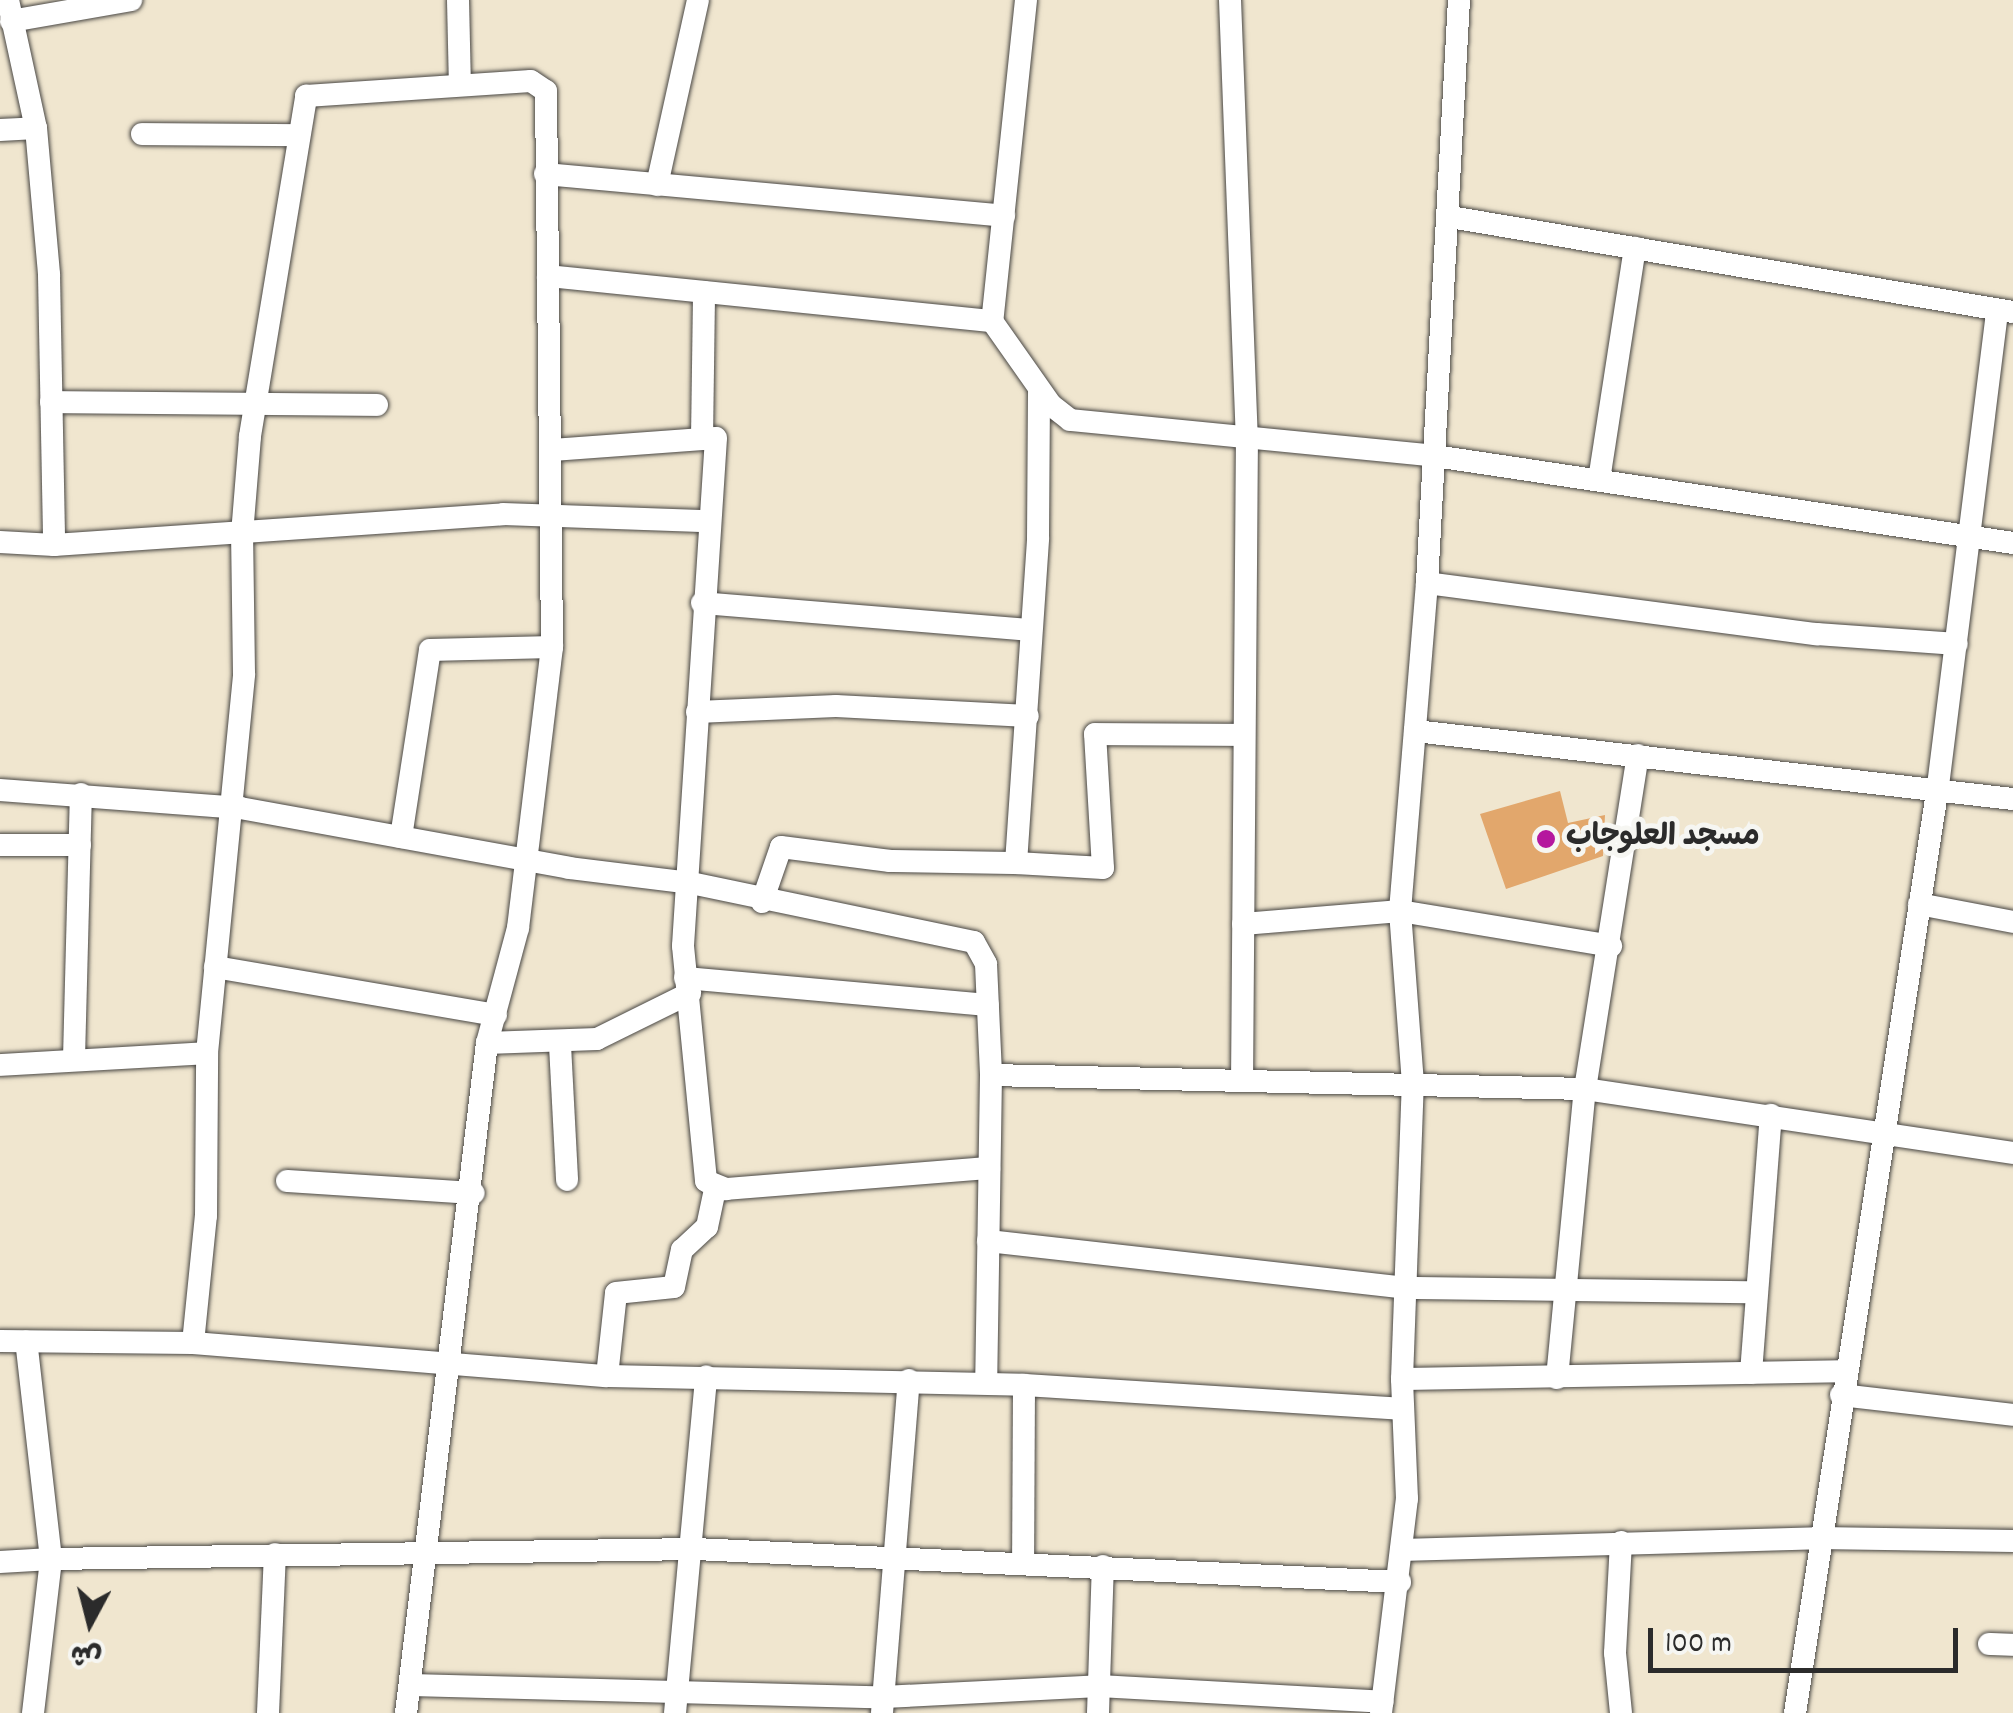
<!DOCTYPE html>
<meta charset="utf-8">
<style>
body{margin:0}
#map{position:relative;width:2013px;height:1713px;overflow:hidden;background:#f0e6cf;font-family:Dekko,"Playpen Sans Arabic",sans-serif}
div>[style]{position:absolute}
.building>*{inset:0;background:#e2a76c}
.roads{filter:drop-shadow(0 0 2px #494744) drop-shadow(0 0 2px #494744)}
.street>*{height:22px;margin:-11px;padding:0 11px;transform-origin:11px;border-radius:11px;background:#fff}
.dots>*{width:28px;height:28px;translate:-50% -50%;box-sizing:border-box;border:5px solid #f6f6f2;border-radius:50%}
span{translate:-50% -50%;white-space:nowrap;text-align:center;line-height:1.15;-webkit-text-stroke:10px #f6f6f2;paint-order:stroke}
.poi-label{font-size:30px;color:#2b2b2b;font-weight:700}
.left{translate:0 -50%;text-align:left}
.north{position:absolute;left:40px;top:1573px;width:100px;height:100px;-webkit-text-stroke:8px #f6f6f2;paint-order:stroke;rotate:187deg;font-size:28px;font-weight:700;line-height:40px;text-align:center;color:#2b2b2b}
.north::after{content:'';display:block;margin:auto;width:35px;height:45px;background:#2b2b2b;clip-path:polygon(50% 0,100% 100%,50% 72%,0 100%)}
.scale{position:absolute;left:1648px;top:1628px;width:310px;height:45px;box-sizing:border-box;border:5px solid #2b2b2b;border-top:0;padding-left:12px;font-size:30px;line-height:35px;white-space:nowrap;color:#2b2b2b;-webkit-text-stroke:8px #f6f6f2;paint-order:stroke}
</style>
<div id="map">
<div class="building">
<i style="clip-path:polygon(1560px 791px,1568px 823px,1605px 815px,1603px 856px,1506px 889px,1480px 814px)"></i>
</div>
<div class="roads">
<div class="street">
<i style="left:8px;top:0;width:131px;rotate:77.7deg"></i>
<i style="left:36px;top:128px;width:148px;rotate:84.9deg"></i>
<i style="left:49px;top:275px;width:270px;rotate:88.9deg"></i>
<i style="left:458px;top:0;width:85px;rotate:88.7deg"></i>
<i style="left:1026px;top:0;width:323px;rotate:96deg"></i>
<i style="left:992px;top:321px;width:103px;rotate:54.9deg"></i>
<i style="left:1051px;top:405px;width:24px;rotate:38deg"></i>
<i style="left:1070px;top:420px;width:367px;rotate:5.6deg"></i>
<i style="left:1435px;top:456px;width:585px;rotate:8.56deg"></i>
<i style="left:1230px;top:0;width:434px;rotate:87.8deg"></i>
<i style="left:1247px;top:434px;width:647px;rotate:90.44deg"></i>
<i style="left:11px;top:21px;width:122px;rotate:-9.9deg"></i>
<i style="left:0;top:130px;width:36px;rotate:-3deg"></i>
<i style="left:142px;top:134px;width:155px;rotate:0.4deg"></i>
<i style="left:545px;top:174px;width:461px;rotate:5.2deg"></i>
<i style="left:657px;top:185px;width:189px;rotate:-77.5deg"></i>
<i style="left:1450px;top:217px;width:571px;rotate:9.58deg"></i>
<i style="left:548px;top:276px;width:446px;rotate:5.8deg"></i>
<i style="left:51px;top:402px;width:326px;rotate:0.5deg"></i>
<i style="left:702px;top:439px;width:147px;rotate:-89.2deg"></i>
<i style="left:553px;top:450px;width:163px;rotate:-4.2deg"></i>
<i style="left:716px;top:438px;width:509px;rotate:93.72deg"></i>
<i style="left:683px;top:946px;width:236px;rotate:84.4deg"></i>
<i style="left:706px;top:1181px;width:22px;rotate:22deg"></i>
<i style="left:726px;top:1189px;width:264px;rotate:-4.6deg"></i>
<i style="left:1599px;top:480px;width:235px;rotate:-81.2deg"></i>
<i style="left:0;top:542px;width:54px;rotate:3.2deg"></i>
<i style="left:54px;top:545px;width:450px;rotate:-3.9deg"></i>
<i style="left:503px;top:514px;width:205px;rotate:2deg"></i>
<i style="left:1427px;top:583px;width:393px;rotate:7.5deg"></i>
<i style="left:1817px;top:634px;width:140px;rotate:4.1deg"></i>
<i style="left:702px;top:603px;width:329px;rotate:4.7deg"></i>
<i style="left:697px;top:712px;width:139px;rotate:-2.5deg"></i>
<i style="left:836px;top:706px;width:192px;rotate:3deg"></i>
<i style="left:1415px;top:731px;width:602px;rotate:6.49deg"></i>
<i style="left:0;top:790px;width:241px;rotate:4.3deg"></i>
<i style="left:240px;top:808px;width:334px;rotate:10.3deg"></i>
<i style="left:569px;top:868px;width:123px;rotate:7deg"></i>
<i style="left:691px;top:883px;width:289px;rotate:11.8deg"></i>
<i style="left:974px;top:942px;width:25px;rotate:61deg"></i>
<i style="left:986px;top:964px;width:111px;rotate:87.4deg"></i>
<i style="left:991px;top:1075px;width:306px;rotate:90.9deg"></i>
<i style="left:401px;top:837px;width:189px;rotate:-81.2deg"></i>
<i style="left:430px;top:650px;width:122px;rotate:-1.4deg"></i>
<i style="left:0;top:845px;width:80px"></i>
<i style="left:1016px;top:863px;width:87px;rotate:3.3deg"></i>
<i style="left:1103px;top:868px;width:134px;rotate:-93.4deg"></i>
<i style="left:1095px;top:734px;width:149px;rotate:0.4deg"></i>
<i style="left:762px;top:902px;width:58px;rotate:-70.9deg"></i>
<i style="left:781px;top:847px;width:110px;rotate:7.3deg"></i>
<i style="left:890px;top:861px;width:126px;rotate:0.9deg"></i>
<i style="left:1016px;top:863px;width:326px;rotate:-86.1deg"></i>
<i style="left:1038px;top:538px;width:148px;rotate:-89.6deg"></i>
<i style="left:1919px;top:904px;width:96px;rotate:10.8deg"></i>
<i style="left:1243px;top:924px;width:158px;rotate:-4.7deg"></i>
<i style="left:1400px;top:911px;width:214px;rotate:9.4deg"></i>
<i style="left:215px;top:967px;width:285px;rotate:9.7deg"></i>
<i style="left:685px;top:978px;width:304px;rotate:5.1deg"></i>
<i style="left:487px;top:1043px;width:110px;rotate:-2.1deg"></i>
<i style="left:597px;top:1039px;width:104px;rotate:-26.3deg"></i>
<i style="left:560px;top:1045px;width:135px;rotate:87deg"></i>
<i style="left:74px;top:1058px;width:264px;rotate:-88.5deg"></i>
<i style="left:0;top:1065px;width:207px;rotate:-3.3deg"></i>
<i style="left:991px;top:1075px;width:594px;rotate:1.35deg"></i>
<i style="left:1585px;top:1089px;width:433px;rotate:8.5deg"></i>
<i style="left:287px;top:1181px;width:187px;rotate:3.7deg"></i>
<i style="left:988px;top:1241px;width:423px;rotate:6.4deg"></i>
<i style="left:1408px;top:1288px;width:349px;rotate:0.7deg"></i>
<i style="left:0;top:1341px;width:193px;rotate:0.6deg"></i>
<i style="left:193px;top:1343px;width:415px;rotate:4.6deg"></i>
<i style="left:607px;top:1376px;width:417px;rotate:1.2deg"></i>
<i style="left:1024px;top:1385px;width:177px;rotate:90.3deg"></i>
<i style="left:193px;top:1343px;width:128px;rotate:-84.2deg"></i>
<i style="left:206px;top:1216px;width:163px;rotate:-89.6deg"></i>
<i style="left:207px;top:1053px;width:381px;rotate:-84.4deg"></i>
<i style="left:244px;top:674px;width:140px;rotate:-90.8deg"></i>
<i style="left:242px;top:534px;width:98px;rotate:-85.3deg"></i>
<i style="left:250px;top:436px;width:345px;rotate:-80.6deg"></i>
<i style="left:306px;top:96px;width:225px;rotate:-3.8deg"></i>
<i style="left:531px;top:81px;width:18px;rotate:34deg"></i>
<i style="left:546px;top:91px;width:556px;rotate:89.38deg"></i>
<i style="left:552px;top:647px;width:283px;rotate:96.9deg"></i>
<i style="left:518px;top:928px;width:119px;rotate:105.1deg"></i>
<i style="left:487px;top:1043px;width:675px;rotate:96.89deg"></i>
<i style="left:1751px;top:1373px;width:259px;rotate:-85.6deg"></i>
<i style="left:607px;top:1376px;width:83px;rotate:-83.8deg"></i>
<i style="left:616px;top:1293px;width:58px;rotate:-5.9deg"></i>
<i style="left:674px;top:1287px;width:38px;rotate:-78deg"></i>
<i style="left:682px;top:1250px;width:34px;rotate:-43deg"></i>
<i style="left:707px;top:1227px;width:40px;rotate:-78deg"></i>
<i style="left:1557px;top:1378px;width:290px;rotate:-84.5deg"></i>
<i style="left:1585px;top:1089px;width:338px;rotate:-81deg"></i>
<i style="left:1402px;top:1379px;width:442px;rotate:-1deg"></i>
<i style="left:1024px;top:1385px;width:378px;rotate:3.6deg"></i>
<i style="left:1841px;top:1395px;width:173px;rotate:6.6deg"></i>
<i style="left:1621px;top:1542px;width:111px;rotate:93.1deg"></i>
<i style="left:1615px;top:1653px;width:60px;rotate:84.3deg"></i>
<i style="left:1401px;top:1550px;width:417px;rotate:-1.6deg"></i>
<i style="left:1818px;top:1538px;width:195px;rotate:0.9deg"></i>
<i style="left:0;top:1562px;width:51px;rotate:-3.4deg"></i>
<i style="left:51px;top:1559px;width:219px;rotate:-96.5deg"></i>
<i style="left:1989px;top:1644px;width:24px;rotate:2deg"></i>
<i style="left:411px;top:1685px;width:473px;rotate:1.5deg"></i>
<i style="left:884px;top:1697px;width:215px;rotate:-2.9deg"></i>
<i style="left:1099px;top:1686px;width:284px;rotate:3.2deg"></i>
<i style="left:33px;top:1713px;width:155px;rotate:-83.3deg"></i>
<i style="left:51px;top:1559px;width:644px;rotate:-0.89deg"></i>
<i style="left:695px;top:1549px;width:706px;rotate:2.68deg"></i>
<i style="left:268px;top:1713px;width:159px;rotate:-87.5deg"></i>
<i style="left:675px;top:1713px;width:338px;rotate:-84.7deg"></i>
<i style="left:882px;top:1713px;width:334px;rotate:-85.4deg"></i>
<i style="left:1098px;top:1713px;width:147px;rotate:-88.1deg"></i>
<i style="left:1381px;top:1713px;width:216px;rotate:-83.1deg"></i>
<i style="left:1407px;top:1499px;width:120px;rotate:-92.4deg"></i>
<i style="left:1402px;top:1379px;width:295px;rotate:-87.9deg"></i>
<i style="left:1413px;top:1084px;width:173px;rotate:-94.3deg"></i>
<i style="left:1400px;top:911px;width:329px;rotate:-85.3deg"></i>
<i style="left:1427px;top:583px;width:584px;rotate:-86.86deg"></i>
<i style="left:1795px;top:1713px;width:938px;rotate:-81.23deg"></i>
<i style="left:1938px;top:786px;width:479px;rotate:-82.9deg"></i>
</div>
</div>
<div class="dots">
<i style="left:1546px;top:839px;background:#b5179e"></i>
</div>
<div class="poi-label">
<span class="left" style="left:1566px;top:839px">مسجد العلوجاب</span>
</div>
<div class="north">ش</div>
<div class="scale">100 m</div>
</div>
